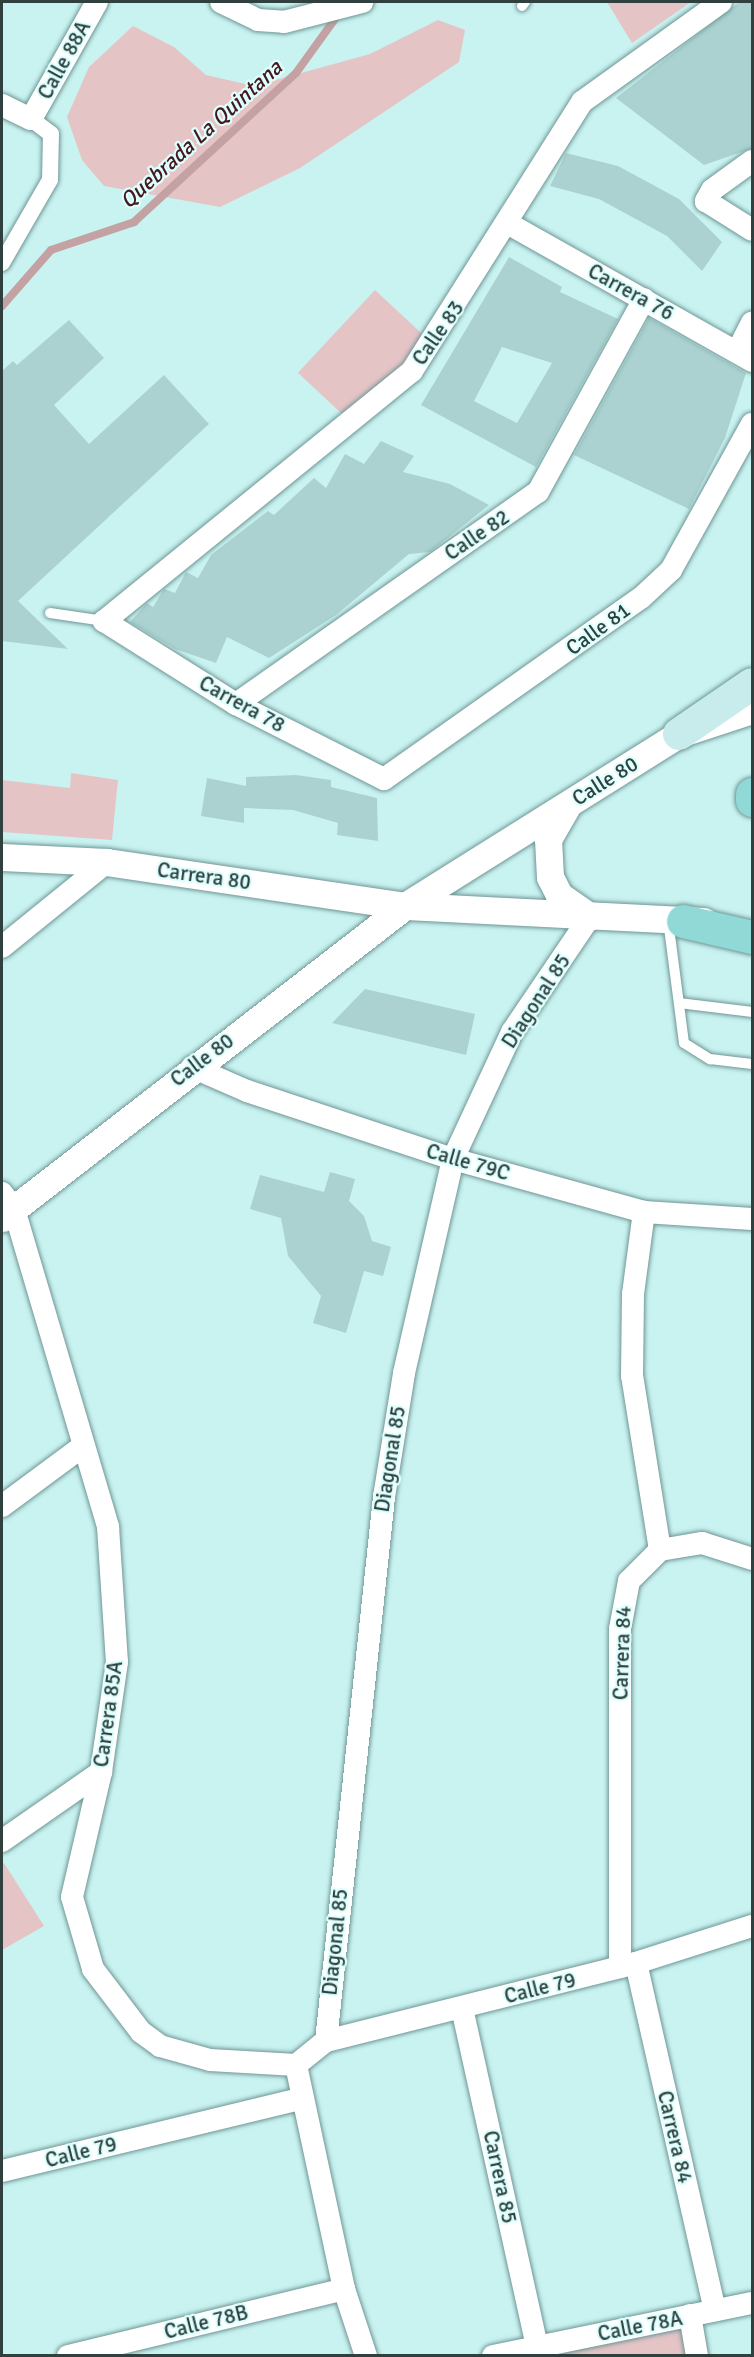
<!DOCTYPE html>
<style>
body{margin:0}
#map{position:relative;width:754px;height:2357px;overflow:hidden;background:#c9f3f1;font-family:Signika,sans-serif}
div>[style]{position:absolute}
.green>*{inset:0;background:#e5c4c6;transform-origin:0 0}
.stream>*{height:8px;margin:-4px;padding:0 4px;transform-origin:4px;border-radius:4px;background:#c4a1a2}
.building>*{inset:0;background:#abd2d0}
.roads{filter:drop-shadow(0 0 2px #6f9695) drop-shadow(0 0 2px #6f9695)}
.service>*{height:10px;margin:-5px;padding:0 5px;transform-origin:5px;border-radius:5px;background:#fff}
.pedestrian>*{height:16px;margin:-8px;padding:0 8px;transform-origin:8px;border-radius:8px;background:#fff}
.minor>*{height:22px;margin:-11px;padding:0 11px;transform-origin:11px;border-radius:11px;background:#fff}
.tertiary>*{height:27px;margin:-13.5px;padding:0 13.5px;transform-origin:13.5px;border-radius:13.5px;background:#fff}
.secondary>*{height:32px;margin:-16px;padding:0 16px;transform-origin:16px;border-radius:16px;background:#c8eceb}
.primary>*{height:33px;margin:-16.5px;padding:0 16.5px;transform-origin:16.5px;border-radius:16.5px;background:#90d9d7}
span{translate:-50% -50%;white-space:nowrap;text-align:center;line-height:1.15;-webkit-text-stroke:4.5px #ddfffd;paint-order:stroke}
.street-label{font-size:21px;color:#2f403f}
.water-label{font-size:22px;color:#46171e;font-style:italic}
.frame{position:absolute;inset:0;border:3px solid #2f403f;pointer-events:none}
</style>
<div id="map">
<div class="green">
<i style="clip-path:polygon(607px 2px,691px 2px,632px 43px)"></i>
<i style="clip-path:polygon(438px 20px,465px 30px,459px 62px,300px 168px,220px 207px,104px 186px,82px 160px,67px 117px,89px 67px,133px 26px,174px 47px,206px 75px,254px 86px,370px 54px)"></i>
<i style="left:375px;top:290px;width:80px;height:113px;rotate:43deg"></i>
<i style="clip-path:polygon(71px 773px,118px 780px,112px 840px,2px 832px,2px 780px,70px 788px)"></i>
<i style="clip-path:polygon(4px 1863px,44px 1926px,2px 1950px,2px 1864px)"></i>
<i style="clip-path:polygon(691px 2319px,699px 2356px,493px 2356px)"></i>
</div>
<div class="stream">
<i style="left:2px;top:306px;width:74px;rotate:-48.8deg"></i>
<i style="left:51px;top:250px;width:88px;rotate:-18.6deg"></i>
<i style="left:134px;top:222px;width:220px;rotate:-42.6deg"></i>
<i style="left:296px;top:73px;width:75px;rotate:-54.2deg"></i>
</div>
<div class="building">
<i style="clip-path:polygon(739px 2px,753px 2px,753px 148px,704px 165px,616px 98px)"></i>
<i style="clip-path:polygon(566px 153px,618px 166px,679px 199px,722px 242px,702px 271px,667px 236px,599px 199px,550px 186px)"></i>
<i style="clip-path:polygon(evenodd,509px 257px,562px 287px,560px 292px,618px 319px,536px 467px,421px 405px,509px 257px,502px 347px,552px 363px,517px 423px,474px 401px,502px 347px)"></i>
<i style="clip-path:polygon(649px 318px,746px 373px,725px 438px,689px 509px,574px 455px)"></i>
<i style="clip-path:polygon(69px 320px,104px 358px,54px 405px,89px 444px,164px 375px,209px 424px,18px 601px,68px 649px,2px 641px,2px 371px,13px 361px,17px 365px)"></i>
<i style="clip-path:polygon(381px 441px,414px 456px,403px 472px,450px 484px,489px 505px,430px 552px,409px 554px,336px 615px,269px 658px,227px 637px,216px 663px,175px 649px,130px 622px,147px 603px,153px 607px,164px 589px,175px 593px,186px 572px,198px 578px,211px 555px,268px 511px,274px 515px,314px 478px,326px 488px,345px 454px,364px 464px)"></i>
<i style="clip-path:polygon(296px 775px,331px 780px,331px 787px,377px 798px,378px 841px,337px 835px,338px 823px,293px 810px,244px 808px,244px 823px,201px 816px,207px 778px,246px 786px,246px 777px)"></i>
<i style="clip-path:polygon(365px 989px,475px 1014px,466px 1055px,332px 1023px)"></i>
<i style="clip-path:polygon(330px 1172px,355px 1179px,349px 1201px,364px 1216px,372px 1241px,391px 1247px,383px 1276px,364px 1271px,346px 1333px,313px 1323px,321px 1296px,288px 1256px,281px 1218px,250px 1209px,260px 1175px,324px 1192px)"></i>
</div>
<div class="roads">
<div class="service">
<i style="left:522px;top:6px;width:5px;rotate:-53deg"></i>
<i style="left:50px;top:613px;width:55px;rotate:8.4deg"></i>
<i style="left:668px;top:920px;width:124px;rotate:82.6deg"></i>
<i style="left:684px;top:1043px;width:31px;rotate:32deg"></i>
<i style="left:710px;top:1059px;width:42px;rotate:6.8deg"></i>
<i style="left:679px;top:1003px;width:74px;rotate:7deg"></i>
</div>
<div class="pedestrian">
<i style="left:2px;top:263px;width:96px;rotate:-60deg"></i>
<i style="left:50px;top:180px;width:46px;rotate:-88.8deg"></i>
<i style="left:51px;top:134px;width:25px;rotate:-143deg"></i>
</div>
<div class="minor">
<i style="left:221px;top:2px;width:41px;rotate:25.9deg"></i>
<i style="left:258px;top:20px;width:26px;rotate:4deg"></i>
<i style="left:284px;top:22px;width:81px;rotate:-14.4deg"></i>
<i style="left:721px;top:2px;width:171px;rotate:144.3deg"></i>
<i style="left:582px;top:102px;width:318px;rotate:122.3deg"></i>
<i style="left:412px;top:371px;width:397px;rotate:140.9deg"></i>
<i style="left:104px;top:621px;width:156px;rotate:32.2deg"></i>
<i style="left:236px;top:704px;width:166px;rotate:26.9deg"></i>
<i style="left:384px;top:779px;width:314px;rotate:-35.2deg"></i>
<i style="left:641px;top:598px;width:41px;rotate:-43deg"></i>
<i style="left:671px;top:570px;width:167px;rotate:-61deg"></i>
<i style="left:2px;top:105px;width:32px;rotate:26deg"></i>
<i style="left:31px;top:119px;width:134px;rotate:-60.6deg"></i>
<i style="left:752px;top:161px;width:49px;rotate:144.1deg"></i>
<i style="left:712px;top:190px;width:13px;rotate:119deg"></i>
<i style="left:706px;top:201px;width:54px;rotate:32.2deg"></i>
<i style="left:509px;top:224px;width:279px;rotate:29.4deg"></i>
<i style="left:737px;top:352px;width:33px;rotate:-63deg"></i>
<i style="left:236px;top:704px;width:369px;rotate:-35.1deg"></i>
<i style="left:538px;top:492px;width:220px;rotate:-61.2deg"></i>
<i style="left:2px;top:947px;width:135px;rotate:-39deg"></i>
<i style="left:192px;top:1067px;width:60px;rotate:23.6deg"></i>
<i style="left:247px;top:1091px;width:217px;rotate:18.3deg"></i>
<i style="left:453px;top:1159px;width:198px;rotate:15.5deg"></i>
<i style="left:644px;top:1212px;width:108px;rotate:3.7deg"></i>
<i style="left:2px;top:1193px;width:20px;rotate:53deg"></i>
<i style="left:14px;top:1209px;width:332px;rotate:73.5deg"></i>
<i style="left:108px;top:1527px;width:135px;rotate:86.2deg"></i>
<i style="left:117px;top:1662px;width:111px;rotate:98.3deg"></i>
<i style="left:101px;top:1772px;width:128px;rotate:103.1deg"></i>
<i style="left:72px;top:1897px;width:75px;rotate:73.7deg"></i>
<i style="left:93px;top:1969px;width:79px;rotate:52.7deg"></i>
<i style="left:141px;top:2032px;width:24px;rotate:36deg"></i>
<i style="left:160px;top:2046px;width:52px;rotate:15.6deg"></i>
<i style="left:210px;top:2060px;width:86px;rotate:3.3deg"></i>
<i style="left:296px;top:2065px;width:38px;rotate:-39deg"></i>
<i style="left:326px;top:2041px;width:320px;rotate:-14.1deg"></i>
<i style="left:636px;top:1963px;width:122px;rotate:-17.7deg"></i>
<i style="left:2px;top:1506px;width:101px;rotate:-36.5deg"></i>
<i style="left:660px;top:1550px;width:43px;rotate:-9.5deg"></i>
<i style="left:702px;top:1543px;width:52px;rotate:17.7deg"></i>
<i style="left:2px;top:1841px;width:121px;rotate:-34.9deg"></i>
<i style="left:636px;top:1963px;width:356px;rotate:77.2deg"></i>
<i style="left:620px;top:1967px;width:338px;rotate:-90deg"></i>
<i style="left:620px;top:1629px;width:49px;rotate:-79.4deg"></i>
<i style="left:629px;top:1581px;width:44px;rotate:-45deg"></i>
<i style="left:660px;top:1550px;width:176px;rotate:-99.1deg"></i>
<i style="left:632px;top:1376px;width:82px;rotate:-89.3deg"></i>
<i style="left:633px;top:1294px;width:83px;rotate:-82.4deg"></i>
<i style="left:462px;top:2008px;width:346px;rotate:77.5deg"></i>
<i style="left:326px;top:2041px;width:547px;rotate:-83.91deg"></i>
<i style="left:384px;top:1497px;width:126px;rotate:-80.8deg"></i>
<i style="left:404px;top:1373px;width:220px;rotate:-77.1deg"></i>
<i style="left:453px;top:1159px;width:140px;rotate:-65.1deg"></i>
<i style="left:512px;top:1032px;width:139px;rotate:-55.9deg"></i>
<i style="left:296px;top:2065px;width:229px;rotate:77.9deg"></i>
<i style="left:344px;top:2289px;width:71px;rotate:71.8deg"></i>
<i style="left:2px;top:2171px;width:307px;rotate:-13.6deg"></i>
<i style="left:690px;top:2315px;width:42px;rotate:80.3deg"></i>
<i style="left:68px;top:2356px;width:284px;rotate:-13.6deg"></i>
<i style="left:493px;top:2356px;width:264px;rotate:-11.6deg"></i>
</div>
<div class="tertiary">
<i style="left:566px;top:808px;width:36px;rotate:120deg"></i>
<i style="left:548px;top:839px;width:38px;rotate:87deg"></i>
<i style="left:550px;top:877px;width:20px;rotate:63deg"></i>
<i style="left:559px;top:895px;width:38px;rotate:35deg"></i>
<i style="left:2px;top:857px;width:105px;rotate:2.7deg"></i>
<i style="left:107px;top:862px;width:301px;rotate:8.4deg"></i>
<i style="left:405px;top:906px;width:299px;rotate:2.9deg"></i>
<i style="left:2px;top:1218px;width:510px;rotate:-37.75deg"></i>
<i style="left:405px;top:906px;width:324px;rotate:-32.1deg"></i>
<i style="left:679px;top:734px;width:77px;rotate:-18.2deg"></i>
</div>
<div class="secondary">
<i style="left:679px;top:734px;width:88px;rotate:-34.4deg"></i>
</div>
<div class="primary">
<i style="left:752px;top:794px;width:6px;rotate:90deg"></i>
<i style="left:683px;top:921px;width:71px;rotate:13.1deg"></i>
</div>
</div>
<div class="street-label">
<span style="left:64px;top:60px;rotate:-61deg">Calle 88A</span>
<span style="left:631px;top:292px;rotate:29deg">Carrera 76</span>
<span style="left:438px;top:333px;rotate:-55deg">Calle 83</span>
<span style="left:477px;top:535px;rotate:-34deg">Calle 82</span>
<span style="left:598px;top:629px;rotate:-36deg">Calle 81</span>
<span style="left:242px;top:704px;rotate:29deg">Carrera 78</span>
<span style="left:605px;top:781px;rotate:-32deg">Calle 80</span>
<span style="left:204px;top:876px;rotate:8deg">Carrera 80</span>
<span style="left:536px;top:1001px;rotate:-57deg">Diagonal 85</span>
<span style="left:202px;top:1060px;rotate:-37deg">Calle 80</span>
<span style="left:468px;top:1162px;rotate:16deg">Calle 79C</span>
<span style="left:390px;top:1459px;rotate:-81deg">Diagonal 85</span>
<span style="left:622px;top:1653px;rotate:-88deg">Carrera 84</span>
<span style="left:108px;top:1714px;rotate:-82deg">Carrera 85A</span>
<span style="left:335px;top:1942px;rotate:-84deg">Diagonal 85</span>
<span style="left:540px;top:1988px;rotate:-14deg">Calle 79</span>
<span style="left:675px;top:2137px;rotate:77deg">Carrera 84</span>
<span style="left:81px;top:2152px;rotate:-14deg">Calle 79</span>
<span style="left:500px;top:2177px;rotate:78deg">Carrera 85</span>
<span style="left:206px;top:2322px;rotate:-14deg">Calle 78B</span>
<span style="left:640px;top:2326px;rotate:-11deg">Calle 78A</span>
</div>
<div class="water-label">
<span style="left:201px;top:134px;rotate:-42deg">Quebrada La Quintana</span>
</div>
<div class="frame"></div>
</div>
